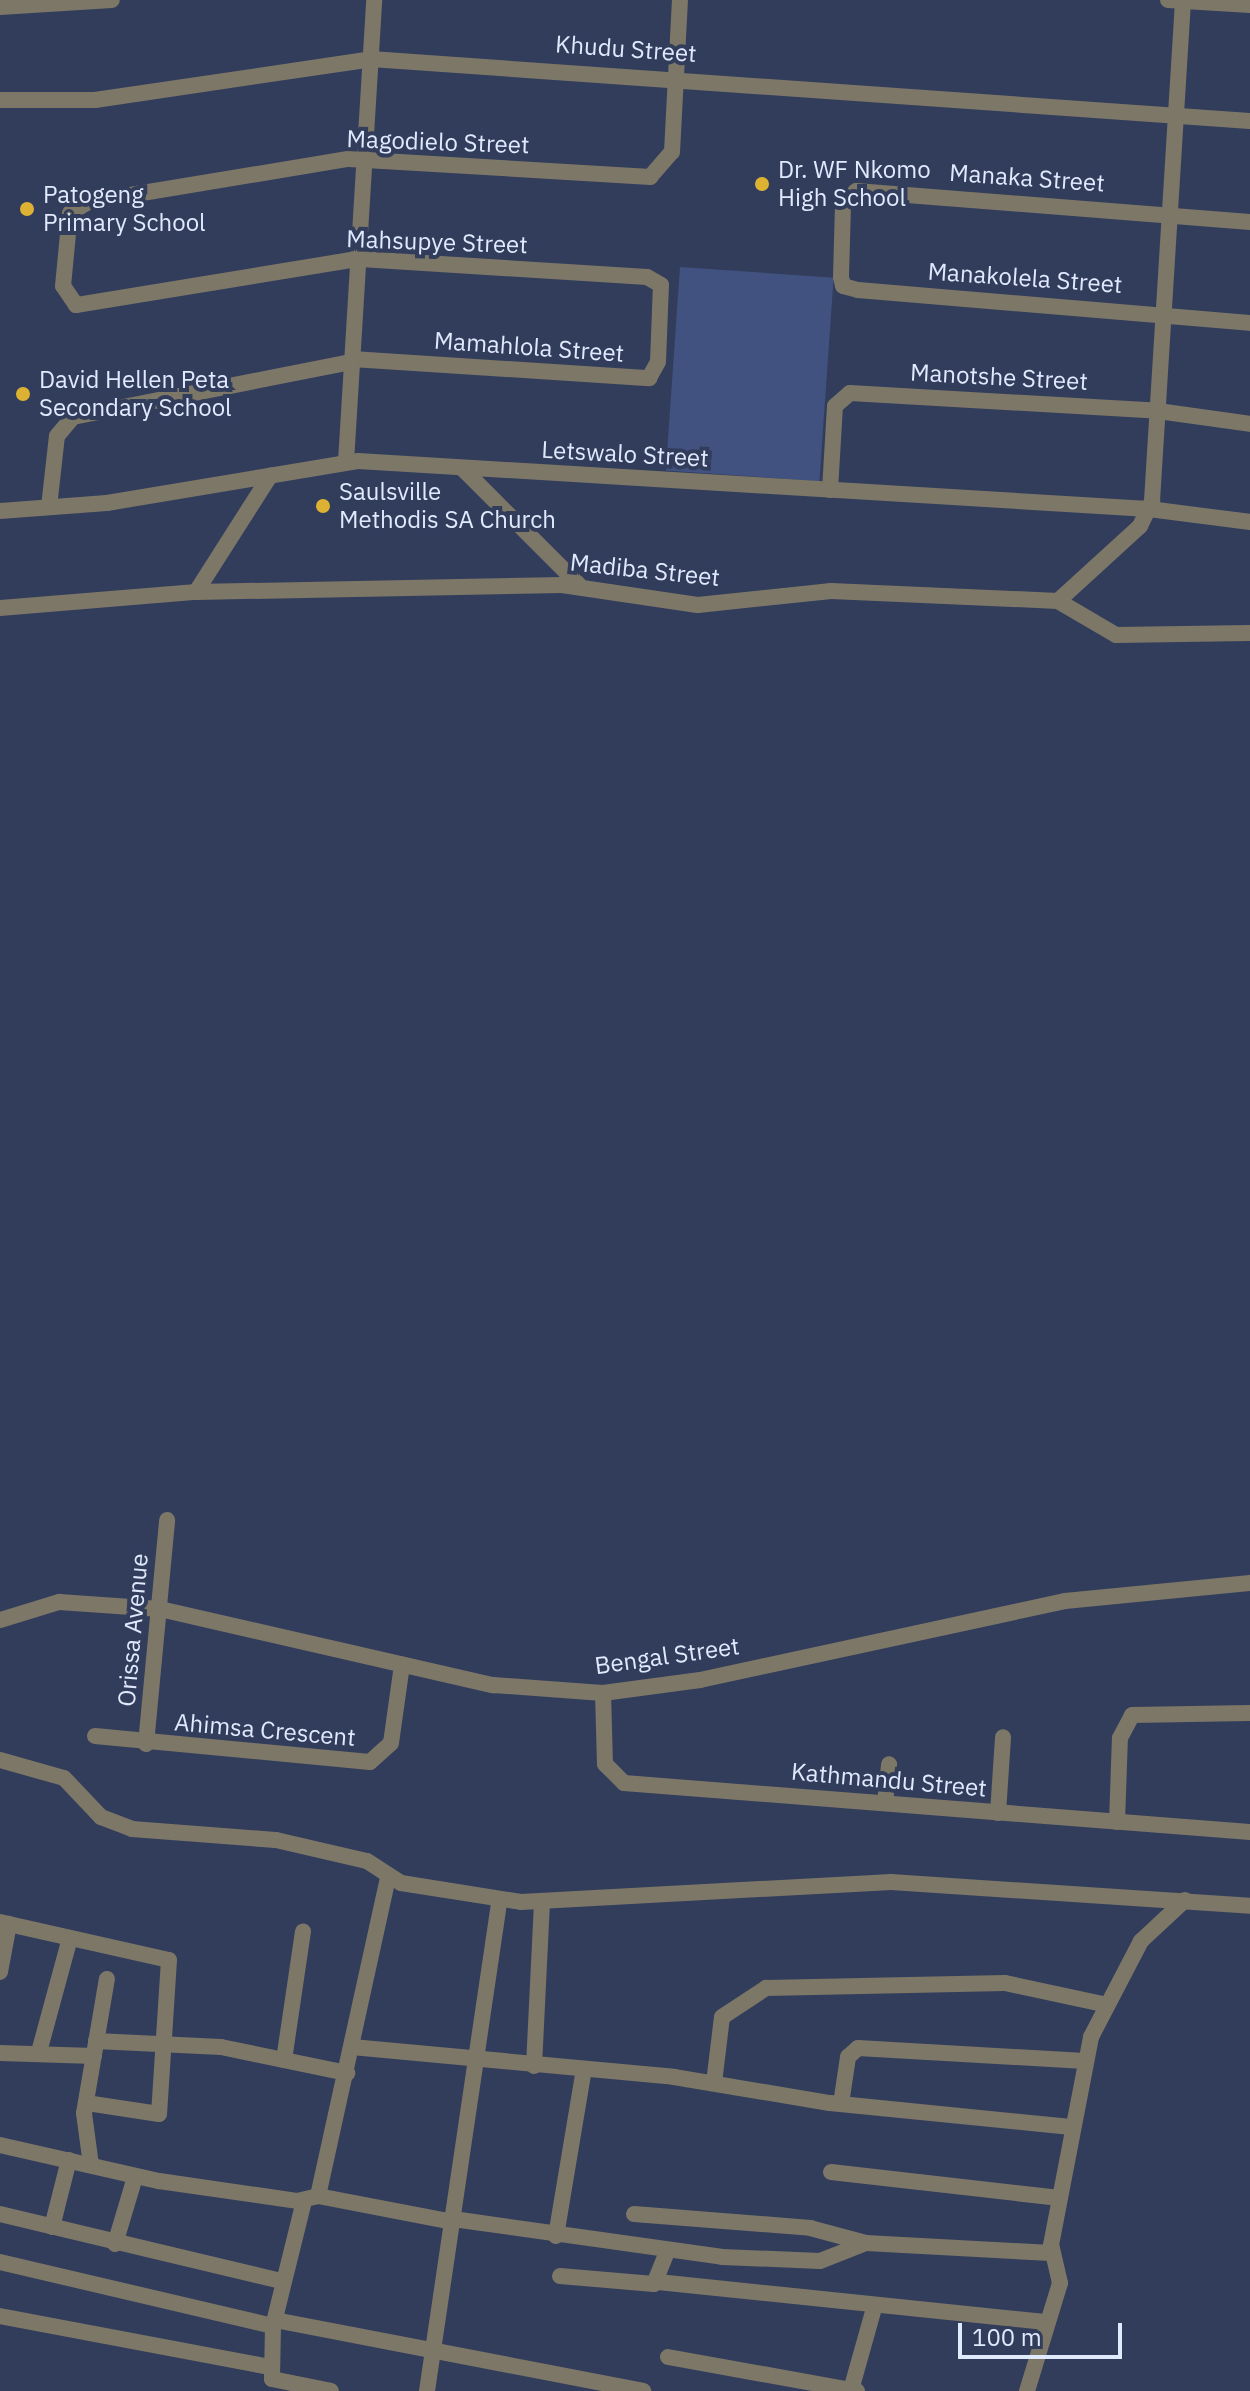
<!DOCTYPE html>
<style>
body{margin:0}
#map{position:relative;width:1250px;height:2391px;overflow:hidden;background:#323d5c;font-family:"IBM Plex Sans",sans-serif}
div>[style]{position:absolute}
.green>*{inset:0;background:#415180;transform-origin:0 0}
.minor>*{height:16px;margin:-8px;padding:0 8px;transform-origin:8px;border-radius:8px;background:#7d7767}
.dots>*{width:22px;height:22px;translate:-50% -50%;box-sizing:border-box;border:4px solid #323d5c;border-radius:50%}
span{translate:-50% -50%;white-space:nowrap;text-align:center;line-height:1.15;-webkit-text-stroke:8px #323d5c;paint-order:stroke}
.street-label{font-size:24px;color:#e1e9fd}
.poi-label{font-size:24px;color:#e1e9fd}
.left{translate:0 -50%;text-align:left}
.scale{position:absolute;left:958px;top:2323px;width:164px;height:36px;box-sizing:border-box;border:4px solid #e1e9fd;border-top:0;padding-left:10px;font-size:24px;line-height:28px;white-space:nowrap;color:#e1e9fd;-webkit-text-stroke:6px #323d5c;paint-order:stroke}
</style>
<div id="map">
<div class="green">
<i style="left:680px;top:267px;width:154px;height:204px;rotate:4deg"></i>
</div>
<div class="minor">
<i style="left:1168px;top:0;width:82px;rotate:3.5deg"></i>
<i style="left:0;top:7px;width:112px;rotate:-3.6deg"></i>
<i style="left:0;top:100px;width:95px"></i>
<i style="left:95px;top:100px;width:279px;rotate:-8.4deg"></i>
<i style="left:371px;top:59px;width:881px;rotate:4.03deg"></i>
<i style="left:1250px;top:222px;width:395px;rotate:-175.5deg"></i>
<i style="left:856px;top:191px;width:19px;rotate:133deg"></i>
<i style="left:843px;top:205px;width:72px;rotate:91.6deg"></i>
<i style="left:841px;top:277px;width:9px;rotate:77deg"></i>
<i style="left:843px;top:286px;width:16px;rotate:15deg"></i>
<i style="left:858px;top:290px;width:393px;rotate:4.8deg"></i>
<i style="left:352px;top:359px;width:298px;rotate:3.7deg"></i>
<i style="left:649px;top:378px;width:18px;rotate:-61deg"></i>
<i style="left:658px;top:362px;width:77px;rotate:-87.8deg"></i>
<i style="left:661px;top:285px;width:16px;rotate:-150deg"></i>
<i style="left:647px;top:277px;width:291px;rotate:-176.4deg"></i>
<i style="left:357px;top:259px;width:285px;rotate:170.7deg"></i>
<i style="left:76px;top:305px;width:23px;rotate:-124deg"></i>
<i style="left:63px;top:286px;width:73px;rotate:-84.5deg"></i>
<i style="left:70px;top:213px;width:21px;rotate:-31deg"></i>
<i style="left:88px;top:202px;width:265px;rotate:-9.4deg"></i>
<i style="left:349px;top:159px;width:302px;rotate:3.4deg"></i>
<i style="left:650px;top:177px;width:33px;rotate:-49deg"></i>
<i style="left:672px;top:152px;width:152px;rotate:-87deg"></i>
<i style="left:346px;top:462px;width:463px;rotate:-86.5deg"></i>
<i style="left:463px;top:469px;width:164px;rotate:45deg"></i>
<i style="left:830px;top:490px;width:84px;rotate:-86.6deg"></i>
<i style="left:835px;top:406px;width:20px;rotate:-41deg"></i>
<i style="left:850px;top:393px;width:309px;rotate:3.3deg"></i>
<i style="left:1158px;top:411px;width:93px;rotate:8deg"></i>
<i style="left:49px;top:507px;width:71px;rotate:-83.6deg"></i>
<i style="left:57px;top:436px;width:25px;rotate:-50deg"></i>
<i style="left:73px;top:417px;width:284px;rotate:-11.2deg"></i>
<i style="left:0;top:511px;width:107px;rotate:-4.3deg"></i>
<i style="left:107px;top:503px;width:254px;rotate:-9.5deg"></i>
<i style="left:358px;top:461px;width:792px;rotate:3.47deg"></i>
<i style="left:1149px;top:509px;width:102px;rotate:7.3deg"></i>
<i style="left:196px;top:592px;width:138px;rotate:-57.5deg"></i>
<i style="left:1058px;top:601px;width:67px;rotate:30.4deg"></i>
<i style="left:1116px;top:635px;width:134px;rotate:-0.9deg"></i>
<i style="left:0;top:608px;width:197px;rotate:-4.7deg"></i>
<i style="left:196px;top:592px;width:366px;rotate:-1.1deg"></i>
<i style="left:562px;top:585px;width:137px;rotate:8.4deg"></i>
<i style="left:698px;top:605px;width:134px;rotate:-6deg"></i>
<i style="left:831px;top:591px;width:227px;rotate:2.5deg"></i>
<i style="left:1058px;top:601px;width:111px;rotate:-42.4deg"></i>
<i style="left:1140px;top:526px;width:28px;rotate:-64deg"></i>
<i style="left:1152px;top:501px;width:501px;rotate:-86.45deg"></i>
<i style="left:0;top:1620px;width:62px;rotate:-17deg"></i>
<i style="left:59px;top:1602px;width:101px;rotate:4deg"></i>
<i style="left:160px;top:1609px;width:342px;rotate:12.9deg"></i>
<i style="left:493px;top:1685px;width:110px;rotate:4.2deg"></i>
<i style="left:603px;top:1693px;width:98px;rotate:-7.6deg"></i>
<i style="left:700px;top:1680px;width:373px;rotate:-12.2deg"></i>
<i style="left:1065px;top:1601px;width:186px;rotate:-5.6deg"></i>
<i style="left:603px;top:1693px;width:71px;rotate:88.4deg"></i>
<i style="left:605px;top:1764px;width:27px;rotate:45deg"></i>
<i style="left:624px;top:1783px;width:628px;rotate:4.48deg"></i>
<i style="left:95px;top:1736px;width:276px;rotate:5.4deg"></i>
<i style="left:370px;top:1762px;width:28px;rotate:-42deg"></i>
<i style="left:391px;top:1743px;width:79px;rotate:-82deg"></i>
<i style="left:146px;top:1744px;width:225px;rotate:-84.6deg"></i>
<i style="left:0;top:1760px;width:66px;rotate:15.7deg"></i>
<i style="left:64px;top:1778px;width:54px;rotate:46.5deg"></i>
<i style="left:101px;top:1817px;width:33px;rotate:21deg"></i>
<i style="left:132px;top:1829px;width:144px;rotate:4.4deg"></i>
<i style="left:276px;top:1840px;width:93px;rotate:13deg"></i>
<i style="left:367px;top:1861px;width:40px;rotate:32.9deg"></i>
<i style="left:401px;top:1883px;width:121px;rotate:9deg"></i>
<i style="left:521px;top:1902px;width:371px;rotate:-3.1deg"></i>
<i style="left:891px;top:1882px;width:360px;rotate:3.8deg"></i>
<i style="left:885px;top:1803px;width:39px;rotate:-84deg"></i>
<i style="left:998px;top:1813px;width:76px;rotate:-86.2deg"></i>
<i style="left:1117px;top:1822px;width:84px;rotate:-88deg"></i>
<i style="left:1120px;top:1738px;width:26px;rotate:-62deg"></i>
<i style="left:1132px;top:1715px;width:118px;rotate:-1deg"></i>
<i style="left:0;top:1922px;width:173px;rotate:12.7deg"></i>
<i style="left:169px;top:1960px;width:154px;rotate:93.7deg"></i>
<i style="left:159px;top:2114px;width:74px;rotate:-171.4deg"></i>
<i style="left:0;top:1972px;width:49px;rotate:-79.4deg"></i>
<i style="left:96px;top:2041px;width:125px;rotate:2.7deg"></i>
<i style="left:221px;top:2047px;width:129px;rotate:11.7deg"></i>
<i style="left:352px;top:2047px;width:323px;rotate:5.3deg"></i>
<i style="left:674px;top:2077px;width:158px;rotate:9.5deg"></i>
<i style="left:830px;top:2103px;width:242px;rotate:5.7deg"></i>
<i style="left:39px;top:2052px;width:118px;rotate:-74.8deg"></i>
<i style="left:0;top:2053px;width:94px;rotate:1.8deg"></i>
<i style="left:284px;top:2060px;width:130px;rotate:-81.6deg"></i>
<i style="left:534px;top:2066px;width:163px;rotate:-87.2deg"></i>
<i style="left:714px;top:2083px;width:66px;rotate:-83.1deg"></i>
<i style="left:722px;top:2017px;width:53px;rotate:-33.4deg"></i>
<i style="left:766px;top:1988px;width:239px;rotate:-1.2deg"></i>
<i style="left:1005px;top:1983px;width:100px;rotate:12.1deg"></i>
<i style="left:841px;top:2104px;width:48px;rotate:-81.5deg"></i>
<i style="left:848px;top:2057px;width:13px;rotate:-42deg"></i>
<i style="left:858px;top:2048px;width:227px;rotate:3.3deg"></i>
<i style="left:0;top:2145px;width:163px;rotate:12.8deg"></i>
<i style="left:159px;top:2181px;width:139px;rotate:8.2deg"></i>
<i style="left:297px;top:2201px;width:22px;rotate:-13deg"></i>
<i style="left:318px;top:2196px;width:326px;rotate:-77.6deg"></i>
<i style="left:91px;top:2165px;width:52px;rotate:-97.7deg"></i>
<i style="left:84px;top:2113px;width:136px;rotate:-80.3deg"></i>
<i style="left:831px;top:2172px;width:228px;rotate:6.5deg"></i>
<i style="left:318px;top:2196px;width:137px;rotate:10.9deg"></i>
<i style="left:304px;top:2201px;width:129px;rotate:103.9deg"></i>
<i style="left:273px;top:2326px;width:53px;rotate:91.1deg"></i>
<i style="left:272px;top:2379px;width:60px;rotate:11.5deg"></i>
<i style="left:0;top:2214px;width:290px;rotate:13.4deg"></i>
<i style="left:634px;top:2214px;width:177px;rotate:4.5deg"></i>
<i style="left:810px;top:2228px;width:58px;rotate:15deg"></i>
<i style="left:866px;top:2243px;width:185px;rotate:3.1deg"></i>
<i style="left:453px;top:2219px;width:272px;rotate:8deg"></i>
<i style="left:722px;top:2257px;width:98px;rotate:2.3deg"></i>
<i style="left:820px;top:2261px;width:49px;rotate:-21.4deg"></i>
<i style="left:52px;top:2227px;width:69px;rotate:-75.8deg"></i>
<i style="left:556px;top:2236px;width:164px;rotate:-80.5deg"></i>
<i style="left:115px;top:2244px;width:70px;rotate:-73.4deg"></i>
<i style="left:0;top:2262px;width:280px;rotate:13.2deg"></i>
<i style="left:560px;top:2276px;width:94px;rotate:4.9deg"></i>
<i style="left:654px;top:2284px;width:35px;rotate:-68deg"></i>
<i style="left:658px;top:2282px;width:387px;rotate:5.9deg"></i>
<i style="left:0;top:2316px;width:275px;rotate:10.7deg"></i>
<i style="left:275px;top:2320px;width:375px;rotate:10.9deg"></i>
<i style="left:668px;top:2357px;width:192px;rotate:10.2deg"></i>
<i style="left:851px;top:2390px;width:85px;rotate:-74.3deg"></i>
<i style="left:427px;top:2391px;width:497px;rotate:-81.6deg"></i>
<i style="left:1027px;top:2391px;width:113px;rotate:-73deg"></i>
<i style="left:1060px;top:2283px;width:39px;rotate:-103deg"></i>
<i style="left:1051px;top:2245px;width:212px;rotate:-79.1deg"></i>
<i style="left:1091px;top:2037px;width:108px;rotate:-62.5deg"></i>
<i style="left:1141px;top:1941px;width:60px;rotate:-43deg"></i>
</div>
<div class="dots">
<i style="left:762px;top:184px;background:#ddb233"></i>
<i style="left:27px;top:209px;background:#ddb233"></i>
<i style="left:23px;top:394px;background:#ddb233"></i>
<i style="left:323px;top:506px;background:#ddb233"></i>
</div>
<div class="street-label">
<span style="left:626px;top:49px;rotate:4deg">Khudu Street</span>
<span style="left:438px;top:142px;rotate:2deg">Magodielo Street</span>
<span style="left:1027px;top:178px;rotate:4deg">Manaka Street</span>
<span style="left:437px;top:242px;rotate:2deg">Mahsupye Street</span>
<span style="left:1025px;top:278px;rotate:4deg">Manakolela Street</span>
<span style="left:529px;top:347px;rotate:4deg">Mamahlola Street</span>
<span style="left:999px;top:377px;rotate:3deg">Manotshe Street</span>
<span style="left:625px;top:454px;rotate:3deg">Letswalo Street</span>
<span style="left:645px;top:570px;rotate:6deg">Madiba Street</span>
<span style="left:133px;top:1630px;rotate:-85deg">Orissa Avenue</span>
<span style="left:667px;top:1656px;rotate:-8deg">Bengal Street</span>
<span style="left:265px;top:1730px;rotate:5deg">Ahimsa Crescent</span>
<span style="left:889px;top:1780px;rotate:5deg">Kathmandu Street</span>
</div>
<div class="poi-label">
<span class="left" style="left:778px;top:184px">Dr. WF Nkomo<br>High School</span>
<span class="left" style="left:43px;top:209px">Patogeng<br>Primary School</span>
<span class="left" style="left:39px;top:394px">David Hellen Peta<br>Secondary School</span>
<span class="left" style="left:339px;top:506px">Saulsville<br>Methodis SA Church</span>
</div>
<div class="scale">100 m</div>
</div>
